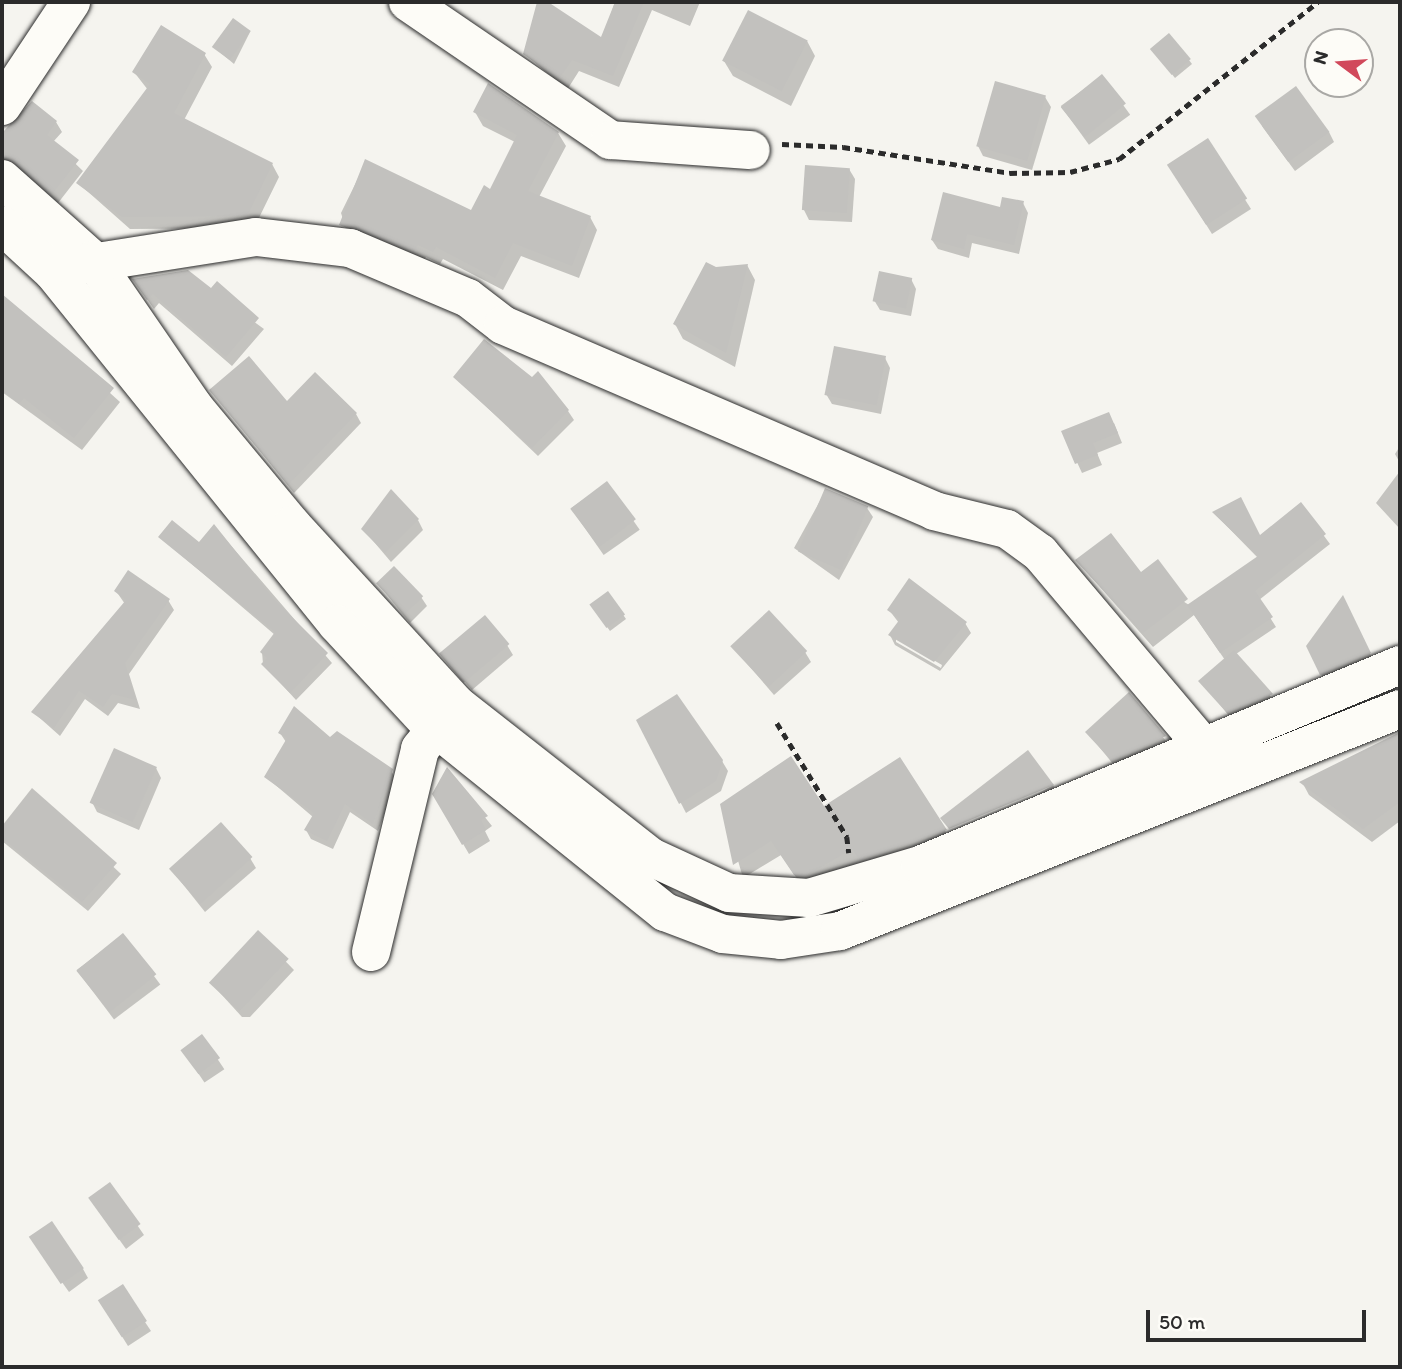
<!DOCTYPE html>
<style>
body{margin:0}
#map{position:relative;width:1402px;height:1369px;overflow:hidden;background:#f5f4ef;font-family:Itim,sans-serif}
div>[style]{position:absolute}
.shadow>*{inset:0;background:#0003;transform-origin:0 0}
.building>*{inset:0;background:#c2c1be;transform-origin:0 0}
.path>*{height:4.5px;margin-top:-2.25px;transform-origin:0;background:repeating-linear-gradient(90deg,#2b2b2b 0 7px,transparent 0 12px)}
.roads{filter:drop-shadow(0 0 2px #2b2b2b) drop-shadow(0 0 2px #2b2b2b)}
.minor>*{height:38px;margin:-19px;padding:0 19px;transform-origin:19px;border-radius:19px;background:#fdfcf7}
span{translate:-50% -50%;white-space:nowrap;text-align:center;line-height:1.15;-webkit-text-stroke:7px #fdfcf7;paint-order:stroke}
.frame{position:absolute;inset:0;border:4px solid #2b2b2b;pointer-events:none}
.north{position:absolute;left:1304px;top:28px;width:70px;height:70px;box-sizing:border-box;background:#fdfcf7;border:2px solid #a9a8a5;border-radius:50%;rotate:286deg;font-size:19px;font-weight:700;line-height:28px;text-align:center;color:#2b2b2b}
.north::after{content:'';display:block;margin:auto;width:24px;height:32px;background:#d1495b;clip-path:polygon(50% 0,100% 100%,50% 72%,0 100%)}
.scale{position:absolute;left:1146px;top:1310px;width:220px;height:32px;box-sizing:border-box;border:4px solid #2b2b2b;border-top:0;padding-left:9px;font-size:21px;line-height:24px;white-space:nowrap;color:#2b2b2b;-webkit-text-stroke:5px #fdfcf7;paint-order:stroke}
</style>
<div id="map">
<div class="shadow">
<i style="clip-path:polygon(538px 2px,602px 40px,615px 2px,700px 2px,690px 26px,652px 10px,619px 87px,579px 71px,567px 90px,525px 54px)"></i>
<i style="clip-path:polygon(250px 32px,234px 64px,215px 48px)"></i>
<i style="clip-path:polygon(807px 41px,815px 56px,791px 106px,733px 76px,724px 61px)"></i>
<i style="clip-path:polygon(1155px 53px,1189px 60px,1192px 64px,1175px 78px)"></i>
<i style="clip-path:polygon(204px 54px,212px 67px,184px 120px,272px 164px,279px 177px,254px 228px,130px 229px,78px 183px,148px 90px,134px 72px)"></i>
<i style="left:1102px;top:76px;width:48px;height:51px;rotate:54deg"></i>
<i style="clip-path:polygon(1045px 97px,1051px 107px,1032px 170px,983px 156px,978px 146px)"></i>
<i style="clip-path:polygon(32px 103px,56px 122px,62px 132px,53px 142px,83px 171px,58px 203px,23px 172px,2px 168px,2px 138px)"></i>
<i style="clip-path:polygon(475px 112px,558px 133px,566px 146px,539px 197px,590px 217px,597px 230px,579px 278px,521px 256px,503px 290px,443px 259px,440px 264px,426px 257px,422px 264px,349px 238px,341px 213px,366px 162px,471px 212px,491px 191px,515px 142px,483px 126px)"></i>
<i style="clip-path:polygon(1262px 126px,1329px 132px,1334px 142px,1295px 171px)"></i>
<i style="clip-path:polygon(1208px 141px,1251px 209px,1212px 234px,1175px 175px)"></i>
<i style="clip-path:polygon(849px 169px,855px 179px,852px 222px,809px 220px,804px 210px)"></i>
<i style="clip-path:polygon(1023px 203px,1028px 213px,1019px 254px,972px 243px,969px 258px,938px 249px,932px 240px)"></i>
<i style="clip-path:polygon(747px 265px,755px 280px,735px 367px,683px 339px,675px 324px,716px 269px)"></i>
<i style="clip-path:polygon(911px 279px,916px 289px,911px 316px,880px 310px,874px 300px)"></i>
<i style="clip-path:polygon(140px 289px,211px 290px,264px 329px,232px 366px,159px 303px,154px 309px)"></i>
<i style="clip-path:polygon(6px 299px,120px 402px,82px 450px,2px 392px)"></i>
<i style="clip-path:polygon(885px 358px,890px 368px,881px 414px,832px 404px,826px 394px)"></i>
<i style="clip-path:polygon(455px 377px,568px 411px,574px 420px,538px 456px)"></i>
<i style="clip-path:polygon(211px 391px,356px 414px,361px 423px,294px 493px)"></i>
<i style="clip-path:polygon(1114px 423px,1122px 443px,1097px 453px,1102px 465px,1082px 473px,1063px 432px)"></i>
<i style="clip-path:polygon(1400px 446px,1400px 463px,1395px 454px)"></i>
<i style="clip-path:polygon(1400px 471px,1400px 529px,1376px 503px)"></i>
<i style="left:607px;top:483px;width:57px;height:44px;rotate:55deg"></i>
<i style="clip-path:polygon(826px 490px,867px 508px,873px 517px,839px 580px,794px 548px)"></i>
<i style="clip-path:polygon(1301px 505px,1330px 544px,1259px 600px,1276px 627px,1236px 654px,1277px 704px,1234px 722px,1201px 681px,1225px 660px,1194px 615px,1153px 647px,1077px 561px,1141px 574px,1189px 605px,1258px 558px,1214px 513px,1260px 537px)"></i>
<i style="clip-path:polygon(418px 520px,423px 530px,391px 562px,363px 529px)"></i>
<i style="clip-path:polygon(215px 527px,332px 663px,296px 700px,263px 664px,262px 652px,275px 635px,160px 537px,199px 544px)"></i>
<i style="clip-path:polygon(378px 584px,421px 597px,427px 606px,410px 623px)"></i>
<i style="clip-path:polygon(116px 591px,168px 600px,174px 610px,129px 674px,140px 709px,118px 703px,108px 716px,85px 699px,60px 736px,33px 712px,125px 604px)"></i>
<i style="clip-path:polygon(608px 593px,626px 619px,610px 631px,594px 609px)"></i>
<i style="clip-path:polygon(1347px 606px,1375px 664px,1327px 684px,1321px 674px)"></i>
<i style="clip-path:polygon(evenodd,889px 610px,965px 623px,971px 633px,940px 671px,895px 645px,890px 635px,899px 623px,889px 610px,896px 638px,942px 665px,941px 668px,896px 642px,896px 638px)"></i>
<i style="clip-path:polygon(507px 645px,513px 655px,472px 690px,442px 655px)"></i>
<i style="clip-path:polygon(732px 646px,805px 652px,811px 662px,774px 695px)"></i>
<i style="clip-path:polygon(1129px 695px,1170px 746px,1118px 770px,1087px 732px)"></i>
<i style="clip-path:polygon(639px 721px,722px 761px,728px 771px,721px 791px,686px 813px)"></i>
<i style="clip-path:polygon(280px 733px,330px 740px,391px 771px,397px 780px,378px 831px,350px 812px,333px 849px,311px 839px,306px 830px,313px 817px,266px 777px,286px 742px)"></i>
<i style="clip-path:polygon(1400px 735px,1400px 821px,1372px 842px,1309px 795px,1302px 782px)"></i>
<i style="clip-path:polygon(900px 759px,954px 845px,804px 889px,781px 855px,743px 878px,722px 805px,824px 809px)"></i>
<i style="clip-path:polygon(156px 768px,161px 778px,139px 830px,97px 812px,92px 802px)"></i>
<i style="clip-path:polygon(447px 770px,492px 826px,485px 831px,490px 841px,469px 854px,434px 794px)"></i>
<i style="left:1053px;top:785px;width:16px;height:116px;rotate:60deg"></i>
<i style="clip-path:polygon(32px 790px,121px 874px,88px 911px,2px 841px,2px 829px)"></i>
<i style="clip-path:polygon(250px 858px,256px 868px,205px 912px,170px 868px)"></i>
<i style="clip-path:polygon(258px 933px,294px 970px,250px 1017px,242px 1017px,211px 983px)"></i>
<i style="left:123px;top:935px;width:62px;height:58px;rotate:53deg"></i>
<i style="left:202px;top:1036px;width:40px;height:24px;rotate:56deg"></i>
<i style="clip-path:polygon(109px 1184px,144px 1235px,126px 1249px,96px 1207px)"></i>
<i style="clip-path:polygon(37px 1247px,83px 1269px,88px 1278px,69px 1292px)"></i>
<i style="clip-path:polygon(106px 1311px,145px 1322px,151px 1331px,128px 1346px)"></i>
</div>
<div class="building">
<i style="clip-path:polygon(537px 2px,548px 2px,601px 37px,615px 2px,644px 2px,613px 76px,572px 60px,559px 79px,523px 54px)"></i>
<i style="left:748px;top:10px;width:67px;height:57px;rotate:27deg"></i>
<i style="left:233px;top:18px;width:22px;height:36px;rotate:36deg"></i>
<i style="clip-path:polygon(161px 25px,206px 53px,174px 113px,273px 163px,247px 216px,122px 217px,76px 183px,150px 84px,132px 72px)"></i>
<i style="left:1169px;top:33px;width:34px;height:25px;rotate:50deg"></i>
<i style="left:1102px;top:74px;width:38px;height:53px;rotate:51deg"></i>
<i style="left:995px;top:81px;width:53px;height:68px;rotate:16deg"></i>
<i style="clip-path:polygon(488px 83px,559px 132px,528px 191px,591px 216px,572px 266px,513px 243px,495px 278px,436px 247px,433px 252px,418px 245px,414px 252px,339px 225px,365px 159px,471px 210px,484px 185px,490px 189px,517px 135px,473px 112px)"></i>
<i style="left:1296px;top:86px;width:57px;height:51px;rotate:54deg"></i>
<i style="clip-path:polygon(32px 101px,57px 121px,47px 135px,79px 160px,52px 194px,2px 158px,2px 133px)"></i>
<i style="left:1208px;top:138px;width:72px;height:49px;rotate:57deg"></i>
<i style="left:805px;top:165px;width:45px;height:45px;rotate:4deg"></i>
<i style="clip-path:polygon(943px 192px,1000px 207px,1002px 197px,1024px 201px,1014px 245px,967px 234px,964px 249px,931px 240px)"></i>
<i style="clip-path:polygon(706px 262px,716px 267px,748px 264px,726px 353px,673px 324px)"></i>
<i style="clip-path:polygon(188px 270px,211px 288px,217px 281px,259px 318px,226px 357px,153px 294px,147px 300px,132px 279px)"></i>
<i style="left:879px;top:271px;width:34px;height:31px;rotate:12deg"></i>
<i style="clip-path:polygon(2px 294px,114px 388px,74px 438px,24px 398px,19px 404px,2px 390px)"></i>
<i style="clip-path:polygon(484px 339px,532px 377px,538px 371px,569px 410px,532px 448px,453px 377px)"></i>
<i style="left:834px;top:346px;width:53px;height:50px;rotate:11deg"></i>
<i style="clip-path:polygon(249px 356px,287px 401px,315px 372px,357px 413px,288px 485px,209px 390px)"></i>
<i style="clip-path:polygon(1109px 412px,1118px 433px,1093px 443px,1098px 455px,1075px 464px,1061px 431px)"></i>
<i style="left:607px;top:481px;width:48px;height:46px;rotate:53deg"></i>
<i style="left:825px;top:488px;width:47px;height:69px;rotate:23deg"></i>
<i style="clip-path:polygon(391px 489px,419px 519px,385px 553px,361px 529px)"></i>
<i style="clip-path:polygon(1241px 497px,1260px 535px,1301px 502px,1326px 534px,1255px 591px,1273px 617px,1220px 653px,1187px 605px,1258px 556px,1212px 512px)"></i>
<i style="clip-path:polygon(172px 520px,199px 542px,214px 524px,273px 598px,328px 653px,290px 693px,261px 664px,267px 658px,260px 652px,275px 632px,158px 537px)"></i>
<i style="clip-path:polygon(1111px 533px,1141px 572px,1158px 559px,1188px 599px,1143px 633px,1075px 560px)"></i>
<i style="left:394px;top:566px;width:42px;height:25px;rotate:46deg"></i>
<i style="clip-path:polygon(128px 570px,170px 599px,125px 663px,136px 700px,112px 694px,103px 707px,79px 691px,54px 728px,31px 712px,126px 600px,114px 591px)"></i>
<i style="clip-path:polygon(909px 578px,967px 622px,934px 662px,888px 635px,900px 619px,887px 610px)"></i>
<i style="left:608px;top:591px;width:29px;height:23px;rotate:54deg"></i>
<i style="clip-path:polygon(1343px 595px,1371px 653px,1320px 675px,1306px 646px)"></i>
<i style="left:769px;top:610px;width:56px;height:53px;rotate:47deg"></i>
<i style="left:485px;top:615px;width:38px;height:60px;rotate:50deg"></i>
<i style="clip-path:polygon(1234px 650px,1273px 694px,1227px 713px,1198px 681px)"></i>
<i style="clip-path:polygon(1129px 692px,1166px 736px,1112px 761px,1085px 732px)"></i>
<i style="clip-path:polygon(677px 694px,723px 760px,716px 781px,679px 804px,636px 720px)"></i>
<i style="clip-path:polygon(294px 706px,330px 737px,337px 731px,393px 769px,373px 824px,345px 804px,327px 841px,304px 830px,314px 813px,264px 777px,287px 738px,278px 733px)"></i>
<i style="clip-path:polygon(1400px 732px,1400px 802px,1363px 829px,1299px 782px)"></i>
<i style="left:114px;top:748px;width:47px;height:60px;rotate:24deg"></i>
<i style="clip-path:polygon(1028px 750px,1054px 785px,949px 829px,940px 818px)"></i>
<i style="clip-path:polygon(791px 756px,824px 806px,900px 757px,947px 830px,860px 860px,852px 849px,806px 876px,794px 875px,771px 841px,733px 865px,720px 804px)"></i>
<i style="clip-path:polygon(447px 767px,488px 816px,481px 820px,486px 830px,462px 845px,432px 794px)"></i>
<i style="clip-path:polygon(32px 788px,117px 863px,82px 902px,2px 838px,2px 826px)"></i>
<i style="left:221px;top:822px;width:47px;height:70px;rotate:48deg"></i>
<i style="left:258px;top:930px;width:42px;height:72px;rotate:43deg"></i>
<i style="left:123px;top:933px;width:53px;height:60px;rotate:51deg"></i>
<i style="left:202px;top:1034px;width:30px;height:27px;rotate:53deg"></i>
<i style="left:110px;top:1182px;width:52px;height:27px;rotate:54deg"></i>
<i style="left:52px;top:1221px;width:57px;height:28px;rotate:56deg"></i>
<i style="left:123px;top:1284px;width:44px;height:30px;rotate:57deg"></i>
</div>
<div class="path">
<i style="left:782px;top:144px;width:61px;rotate:2.8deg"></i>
<i style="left:843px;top:147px;width:169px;rotate:8.8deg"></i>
<i style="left:1010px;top:173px;width:60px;rotate:-1deg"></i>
<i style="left:1070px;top:172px;width:51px;rotate:-14.9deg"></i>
<i style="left:1119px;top:159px;width:253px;rotate:-38.3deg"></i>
<i style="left:777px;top:723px;width:134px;rotate:58.4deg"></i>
<i style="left:847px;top:837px;width:16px;rotate:83deg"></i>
</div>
<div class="roads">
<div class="minor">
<i style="left:408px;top:2px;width:245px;rotate:34.3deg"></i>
<i style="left:610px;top:140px;width:141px;rotate:4.1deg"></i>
<i style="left:2px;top:106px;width:125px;rotate:-56.4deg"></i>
<i style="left:2px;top:179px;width:122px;rotate:41.7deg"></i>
<i style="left:93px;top:260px;width:178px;rotate:55.5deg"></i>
<i style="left:194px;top:407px;width:153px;rotate:50.3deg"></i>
<i style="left:292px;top:525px;width:244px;rotate:47.5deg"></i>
<i style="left:457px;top:705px;width:246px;rotate:38.1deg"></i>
<i style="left:651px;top:857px;width:86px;rotate:24.8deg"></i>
<i style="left:729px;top:893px;width:80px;rotate:3.6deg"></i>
<i style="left:809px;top:898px;width:116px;rotate:-16.6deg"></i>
<i style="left:920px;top:865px;width:520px;rotate:-22.62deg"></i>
<i style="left:2px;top:225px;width:69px;rotate:42.7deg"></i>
<i style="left:53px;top:272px;width:452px;rotate:51.1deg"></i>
<i style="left:337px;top:624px;width:131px;rotate:47.2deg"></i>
<i style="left:426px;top:720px;width:307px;rotate:38.8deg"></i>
<i style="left:665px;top:912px;width:62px;rotate:20.8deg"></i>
<i style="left:723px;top:934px;width:58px;rotate:5.9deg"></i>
<i style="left:781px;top:940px;width:60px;rotate:-8.7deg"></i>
<i style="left:840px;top:931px;width:602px;rotate:-21.62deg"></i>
<i style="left:72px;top:266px;width:186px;rotate:-9deg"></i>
<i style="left:256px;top:237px;width:95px;rotate:6.7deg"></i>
<i style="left:350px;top:248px;width:128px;rotate:23deg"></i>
<i style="left:468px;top:298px;width:44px;rotate:37.6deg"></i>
<i style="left:503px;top:325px;width:469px;rotate:23.3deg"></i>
<i style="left:934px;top:511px;width:75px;rotate:13.9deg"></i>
<i style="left:1007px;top:529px;width:41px;rotate:36deg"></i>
<i style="left:1040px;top:553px;width:254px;rotate:49.8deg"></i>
<i style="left:1204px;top:747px;width:23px;rotate:67deg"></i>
<i style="left:371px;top:952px;width:209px;rotate:-76.4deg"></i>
<i style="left:420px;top:749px;width:51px;rotate:-51.3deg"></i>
</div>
</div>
<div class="frame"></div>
<div class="north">N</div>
<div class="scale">50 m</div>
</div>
